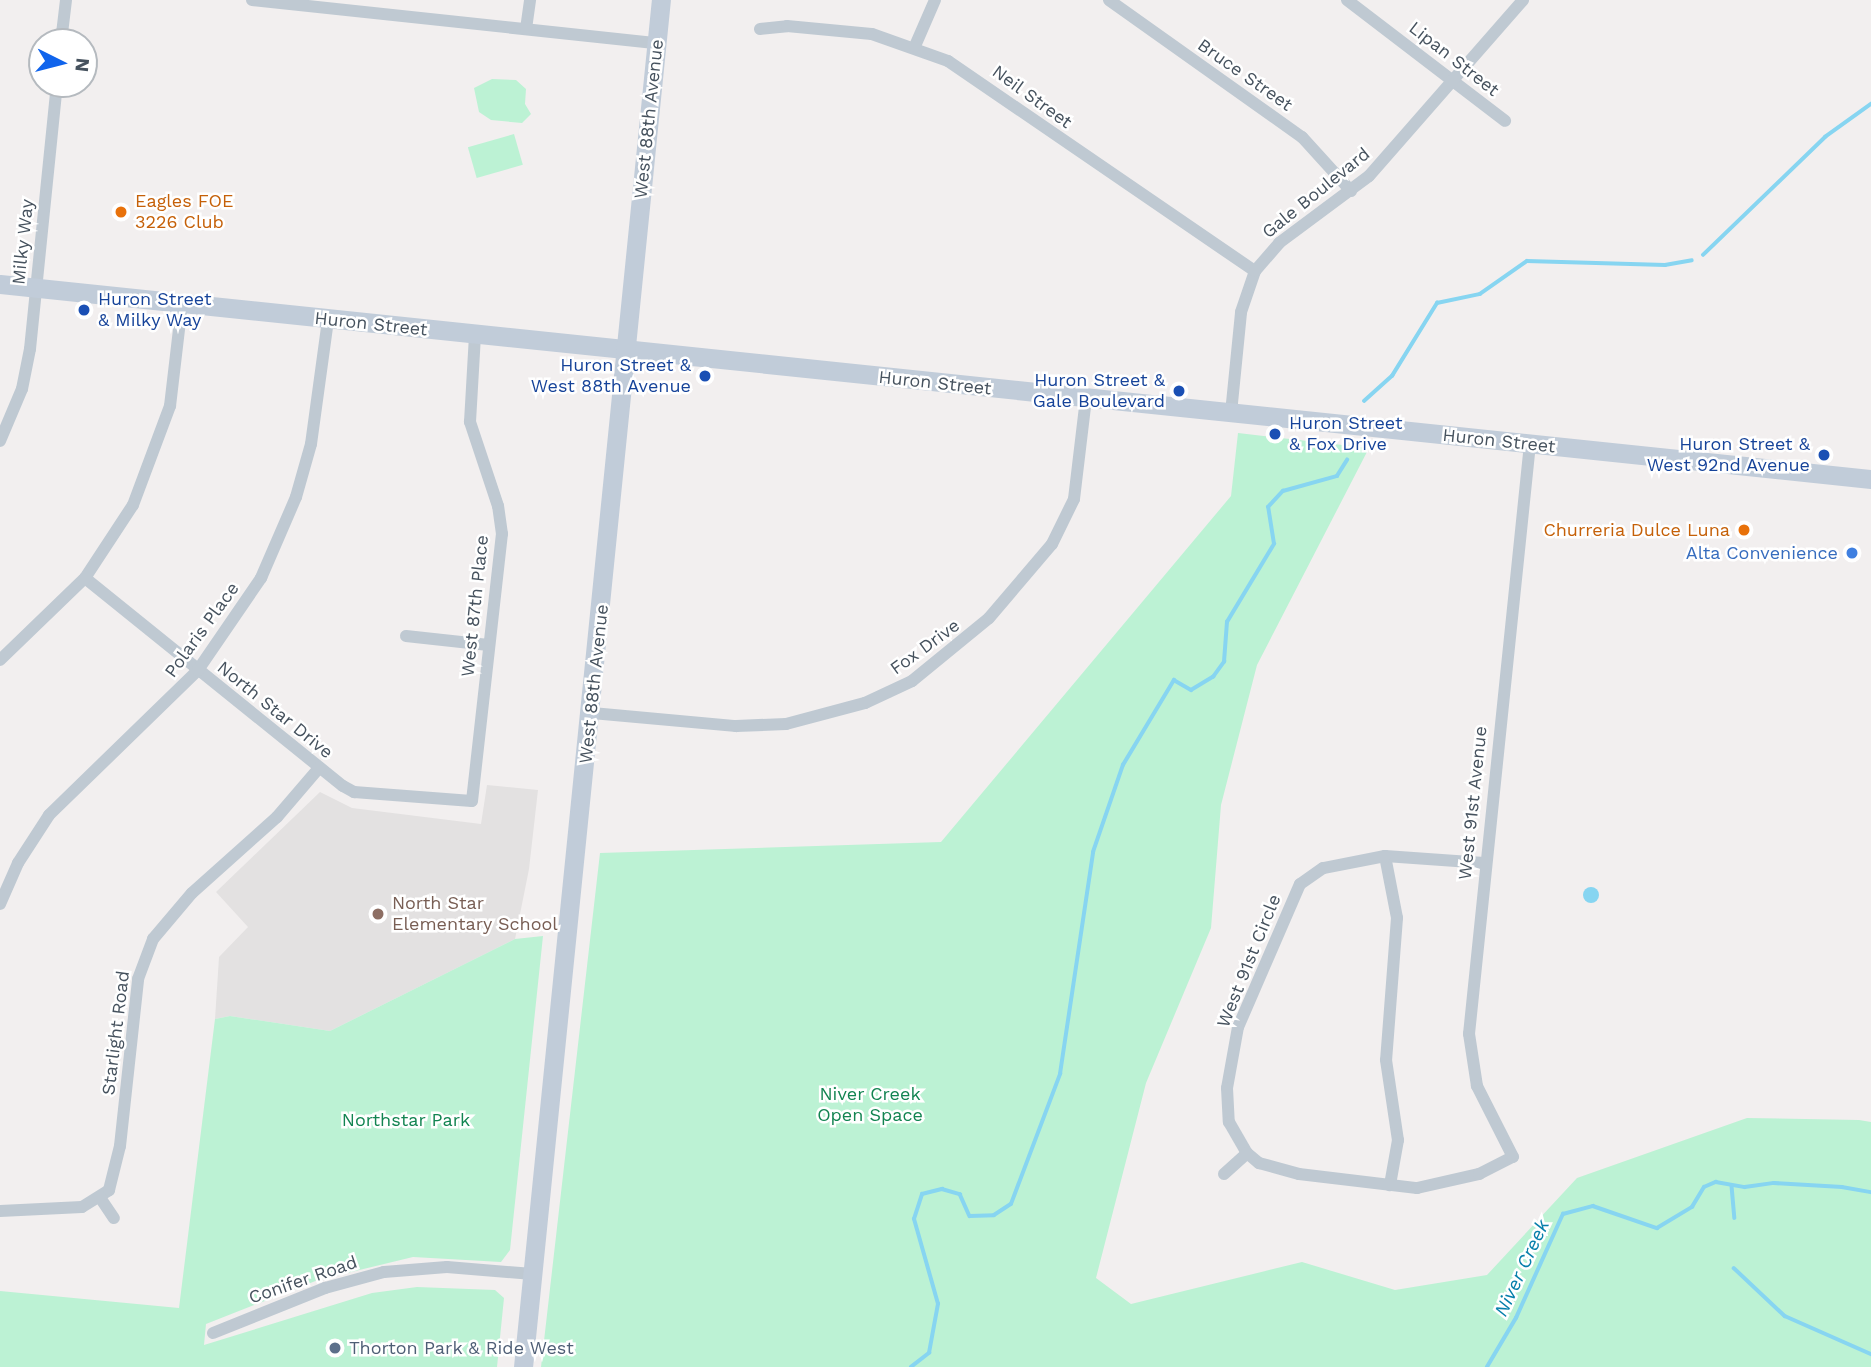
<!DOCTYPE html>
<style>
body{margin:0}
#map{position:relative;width:1871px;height:1367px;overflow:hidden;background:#f2efef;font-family:"Work Sans",sans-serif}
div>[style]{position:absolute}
.education>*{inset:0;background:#e3e1e1}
.green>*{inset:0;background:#bcf2d4;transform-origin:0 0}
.water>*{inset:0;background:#87d5f1}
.round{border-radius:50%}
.stream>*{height:3.5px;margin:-1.75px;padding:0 1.75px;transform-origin:1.75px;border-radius:1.75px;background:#87d5f1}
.minor>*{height:12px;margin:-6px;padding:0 6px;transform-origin:6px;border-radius:6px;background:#bfc9d2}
.secondary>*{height:19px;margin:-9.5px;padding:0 9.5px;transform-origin:9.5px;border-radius:9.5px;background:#c1ccd9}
.dots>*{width:19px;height:19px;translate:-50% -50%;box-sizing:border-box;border:4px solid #fff;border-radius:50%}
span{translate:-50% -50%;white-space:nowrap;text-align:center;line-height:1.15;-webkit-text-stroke:5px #fff;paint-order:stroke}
.street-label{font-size:18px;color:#46525e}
.food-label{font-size:18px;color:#c56008}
.left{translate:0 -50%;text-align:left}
.right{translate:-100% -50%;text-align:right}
.transit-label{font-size:18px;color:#164399}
.shop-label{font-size:18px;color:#366cbe}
.education-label{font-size:18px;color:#785e54}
.park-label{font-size:18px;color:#128451}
.service-label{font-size:18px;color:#4e5e75}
.water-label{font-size:19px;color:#067fab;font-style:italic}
.north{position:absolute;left:28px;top:28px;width:70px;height:70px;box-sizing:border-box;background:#fff;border:2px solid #b5babf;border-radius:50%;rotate:96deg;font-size:19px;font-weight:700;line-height:28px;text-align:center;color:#46525e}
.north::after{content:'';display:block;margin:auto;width:24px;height:32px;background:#1064ec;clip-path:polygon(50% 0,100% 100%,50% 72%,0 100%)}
</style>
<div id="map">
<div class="education">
<i style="clip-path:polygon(487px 785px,538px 790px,529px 869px,515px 939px,330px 1031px,230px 1016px,215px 1019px,219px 957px,248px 927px,216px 892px,320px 792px,352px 808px,481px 824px)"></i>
</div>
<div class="green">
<i style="clip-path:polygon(492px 79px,516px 80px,526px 89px,525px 104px,531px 114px,522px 123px,491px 120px,479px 112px,474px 88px)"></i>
<i style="left:514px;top:134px;width:32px;height:48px;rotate:74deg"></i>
<i style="clip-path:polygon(1238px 433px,1369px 448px,1257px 665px,1221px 805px,1211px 928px,1146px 1083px,1096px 1278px,1131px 1304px,1302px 1262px,1395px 1290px,1487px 1275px,1577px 1178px,1747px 1118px,1859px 1120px,1871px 1122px,1871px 1367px,541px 1367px,600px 853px,941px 842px,1231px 496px)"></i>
<i style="clip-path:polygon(543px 936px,510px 1250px,501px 1262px,413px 1257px,318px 1280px,206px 1324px,204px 1345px,372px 1293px,417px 1287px,495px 1290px,504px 1298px,497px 1367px,0 1367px,0 1291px,179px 1308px,215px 1019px,230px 1016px,330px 1031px,515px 939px)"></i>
</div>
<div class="water">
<i class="round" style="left:1583px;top:887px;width:16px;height:16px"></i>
</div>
<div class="stream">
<i style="left:1703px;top:255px;width:170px;rotate:-44deg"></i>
<i style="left:1825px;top:137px;width:57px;rotate:-35.7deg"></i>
<i style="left:1364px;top:401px;width:38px;rotate:-42deg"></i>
<i style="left:1392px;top:376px;width:86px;rotate:-58.3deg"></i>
<i style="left:1437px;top:303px;width:44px;rotate:-11.8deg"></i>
<i style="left:1480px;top:294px;width:57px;rotate:-35.1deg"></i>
<i style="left:1527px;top:261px;width:138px;rotate:1.7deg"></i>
<i style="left:1665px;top:265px;width:27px;rotate:-10deg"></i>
<i style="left:1732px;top:1186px;width:32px;rotate:85deg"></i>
<i style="left:1734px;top:1268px;width:70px;rotate:43.3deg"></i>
<i style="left:1785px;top:1316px;width:94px;rotate:23.8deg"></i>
<i style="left:911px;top:1367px;width:23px;rotate:-38deg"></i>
<i style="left:929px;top:1353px;width:50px;rotate:-79.6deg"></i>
<i style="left:938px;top:1304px;width:88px;rotate:-105.8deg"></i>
<i style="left:914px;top:1219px;width:26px;rotate:-72deg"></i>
<i style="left:922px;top:1194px;width:21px;rotate:-14deg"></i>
<i style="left:942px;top:1189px;width:19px;rotate:16deg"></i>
<i style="left:960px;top:1194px;width:24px;rotate:66deg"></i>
<i style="left:970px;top:1216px;width:24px;rotate:-2deg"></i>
<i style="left:994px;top:1215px;width:20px;rotate:-33deg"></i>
<i style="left:1011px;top:1204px;width:139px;rotate:-69.3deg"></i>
<i style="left:1060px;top:1074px;width:224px;rotate:-81.5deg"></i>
<i style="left:1093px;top:852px;width:92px;rotate:-71deg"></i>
<i style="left:1123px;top:765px;width:99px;rotate:-59deg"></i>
<i style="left:1174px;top:680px;width:20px;rotate:30deg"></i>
<i style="left:1191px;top:690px;width:26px;rotate:-31deg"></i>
<i style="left:1213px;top:677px;width:19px;rotate:-54deg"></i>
<i style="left:1224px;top:662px;width:40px;rotate:-85.7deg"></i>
<i style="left:1227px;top:622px;width:91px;rotate:-58.9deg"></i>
<i style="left:1274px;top:544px;width:37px;rotate:-99deg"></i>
<i style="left:1268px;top:507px;width:22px;rotate:-47deg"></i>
<i style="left:1283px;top:491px;width:56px;rotate:-15.5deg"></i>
<i style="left:1337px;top:476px;width:19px;rotate:-58deg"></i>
<i style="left:1487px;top:1367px;width:57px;rotate:-59.4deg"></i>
<i style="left:1516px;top:1318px;width:114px;rotate:-65.7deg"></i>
<i style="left:1563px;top:1214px;width:31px;rotate:-15deg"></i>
<i style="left:1593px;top:1206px;width:68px;rotate:19deg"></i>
<i style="left:1657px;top:1228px;width:41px;rotate:-31deg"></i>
<i style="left:1692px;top:1207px;width:23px;rotate:-59deg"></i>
<i style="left:1704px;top:1187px;width:13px;rotate:-23deg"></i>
<i style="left:1716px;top:1182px;width:29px;rotate:10deg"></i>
<i style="left:1745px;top:1187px;width:29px;rotate:-8deg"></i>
<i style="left:1774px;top:1183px;width:68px;rotate:3.4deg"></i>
<i style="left:1842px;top:1187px;width:29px;rotate:10deg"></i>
</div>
<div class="minor">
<i style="left:252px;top:0;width:407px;rotate:6.1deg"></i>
<i style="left:1109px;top:0;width:237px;rotate:35.4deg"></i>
<i style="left:1302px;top:137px;width:73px;rotate:47.8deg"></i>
<i style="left:1347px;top:0;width:199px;rotate:37.4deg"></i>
<i style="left:526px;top:29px;width:29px;rotate:-82deg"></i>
<i style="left:760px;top:29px;width:27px;rotate:-6deg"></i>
<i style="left:787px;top:26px;width:85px;rotate:5.4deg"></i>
<i style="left:872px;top:34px;width:81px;rotate:19.6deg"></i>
<i style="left:948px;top:61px;width:372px;rotate:34.4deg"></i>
<i style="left:61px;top:42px;width:42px;rotate:-83.2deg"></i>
<i style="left:915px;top:46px;width:50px;rotate:-66.5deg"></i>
<i style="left:1231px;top:413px;width:101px;rotate:-84.3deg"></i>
<i style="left:1241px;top:312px;width:43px;rotate:-71.1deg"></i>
<i style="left:1255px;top:271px;width:37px;rotate:-49deg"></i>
<i style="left:1279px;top:243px;width:112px;rotate:-36.7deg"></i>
<i style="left:1369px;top:176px;width:234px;rotate:-48.8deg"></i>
<i style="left:0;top:441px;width:56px;rotate:-67.1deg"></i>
<i style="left:22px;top:389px;width:41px;rotate:-78.7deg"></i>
<i style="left:30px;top:349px;width:266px;rotate:-84.2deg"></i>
<i style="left:85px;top:578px;width:331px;rotate:38.9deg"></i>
<i style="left:343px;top:786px;width:13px;rotate:29deg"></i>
<i style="left:354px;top:792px;width:118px;rotate:4.4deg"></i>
<i style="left:472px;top:801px;width:269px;rotate:-83.6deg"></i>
<i style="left:502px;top:534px;width:28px;rotate:-98deg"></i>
<i style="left:498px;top:506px;width:89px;rotate:-108.4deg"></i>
<i style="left:470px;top:422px;width:87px;rotate:-86.7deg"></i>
<i style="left:406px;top:636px;width:83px;rotate:6.2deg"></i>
<i style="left:0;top:660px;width:118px;rotate:-44deg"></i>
<i style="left:85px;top:578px;width:87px;rotate:-56.7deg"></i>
<i style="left:133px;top:505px;width:106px;rotate:-69.5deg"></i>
<i style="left:170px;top:406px;width:103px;rotate:-83.3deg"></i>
<i style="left:592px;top:713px;width:145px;rotate:5.2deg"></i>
<i style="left:736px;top:726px;width:50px;rotate:-2.3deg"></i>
<i style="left:786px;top:724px;width:82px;rotate:-14.9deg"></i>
<i style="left:865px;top:703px;width:52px;rotate:-25.1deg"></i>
<i style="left:912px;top:681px;width:99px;rotate:-39.3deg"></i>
<i style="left:989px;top:618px;width:97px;rotate:-49.6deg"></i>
<i style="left:1052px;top:544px;width:50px;rotate:-63.9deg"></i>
<i style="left:1074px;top:499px;width:101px;rotate:-83.2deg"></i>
<i style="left:1385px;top:856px;width:63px;rotate:79deg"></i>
<i style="left:1397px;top:918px;width:142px;rotate:94.4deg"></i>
<i style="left:1386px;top:1060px;width:81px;rotate:81.5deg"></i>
<i style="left:1398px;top:1140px;width:46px;rotate:100.1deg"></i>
<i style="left:1484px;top:863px;width:99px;rotate:-176deg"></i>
<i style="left:1385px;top:856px;width:63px;rotate:169deg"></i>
<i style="left:1323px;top:868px;width:28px;rotate:145deg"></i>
<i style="left:1300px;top:884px;width:156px;rotate:113.4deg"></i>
<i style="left:1238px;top:1027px;width:62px;rotate:100.2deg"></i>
<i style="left:1227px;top:1088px;width:34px;rotate:87deg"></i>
<i style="left:1229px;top:1122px;width:36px;rotate:60deg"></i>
<i style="left:1247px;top:1153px;width:16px;rotate:40deg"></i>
<i style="left:1259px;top:1163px;width:41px;rotate:15.4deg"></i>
<i style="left:1299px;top:1174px;width:119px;rotate:6.8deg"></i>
<i style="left:1417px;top:1188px;width:64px;rotate:-12.7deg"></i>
<i style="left:1479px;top:1174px;width:38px;rotate:-27deg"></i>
<i style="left:1513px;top:1157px;width:80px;rotate:-116.9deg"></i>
<i style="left:1477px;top:1086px;width:53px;rotate:-98.7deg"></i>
<i style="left:1469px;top:1034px;width:593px;rotate:-84.1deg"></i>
<i style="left:0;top:904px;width:45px;rotate:-66.3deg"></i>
<i style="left:18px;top:863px;width:57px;rotate:-57.1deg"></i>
<i style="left:49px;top:815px;width:208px;rotate:-44.2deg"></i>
<i style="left:198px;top:670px;width:112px;rotate:-55.6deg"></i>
<i style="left:261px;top:578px;width:88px;rotate:-66.6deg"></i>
<i style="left:296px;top:497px;width:55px;rotate:-74.2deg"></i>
<i style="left:311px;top:444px;width:125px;rotate:-82.2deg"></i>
<i style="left:1224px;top:1174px;width:31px;rotate:-42deg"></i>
<i style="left:101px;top:1199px;width:23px;rotate:56deg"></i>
<i style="left:0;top:1211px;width:82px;rotate:-2.8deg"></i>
<i style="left:82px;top:1207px;width:32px;rotate:-32deg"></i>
<i style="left:109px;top:1190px;width:45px;rotate:-76deg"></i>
<i style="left:120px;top:1146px;width:168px;rotate:-83.8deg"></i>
<i style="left:138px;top:979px;width:43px;rotate:-69.4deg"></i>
<i style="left:153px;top:939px;width:60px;rotate:-49.7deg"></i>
<i style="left:192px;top:893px;width:114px;rotate:-41.8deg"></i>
<i style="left:277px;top:817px;width:65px;rotate:-49.4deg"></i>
<i style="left:213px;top:1333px;width:121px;rotate:-21.9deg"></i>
<i style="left:325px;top:1288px;width:61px;rotate:-15.2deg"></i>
<i style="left:384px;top:1272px;width:63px;rotate:-4.5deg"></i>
<i style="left:447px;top:1267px;width:86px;rotate:4.7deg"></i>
</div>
<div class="secondary">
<i style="left:0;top:284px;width:1881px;rotate:5.95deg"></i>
<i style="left:523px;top:1367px;width:1374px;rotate:-84.24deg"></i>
</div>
<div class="dots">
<i style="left:121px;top:212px;background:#e8710a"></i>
<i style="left:84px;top:310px;background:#1a4fb4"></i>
<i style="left:705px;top:376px;background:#1a4fb4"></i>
<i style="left:1179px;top:391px;background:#1a4fb4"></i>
<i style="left:1275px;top:434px;background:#1a4fb4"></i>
<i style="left:1824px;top:455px;background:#1a4fb4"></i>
<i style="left:1744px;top:530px;background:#e8710a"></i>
<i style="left:1852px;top:553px;background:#3f7fe0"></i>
<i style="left:378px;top:914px;background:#8d6e63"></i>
<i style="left:335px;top:1348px;background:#5c6f8a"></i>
</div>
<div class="street-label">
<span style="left:1454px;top:59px;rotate:38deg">Lipan Street</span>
<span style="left:1245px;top:75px;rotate:35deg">Bruce Street</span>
<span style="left:1032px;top:97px;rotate:36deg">Neil Street</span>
<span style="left:649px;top:119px;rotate:-84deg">West 88th Avenue</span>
<span style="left:1316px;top:193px;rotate:-39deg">Gale Boulevard</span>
<span style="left:23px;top:242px;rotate:-84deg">Milky Way</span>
<span style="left:371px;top:324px;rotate:6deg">Huron Street</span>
<span style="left:935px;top:383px;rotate:6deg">Huron Street</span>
<span style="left:1499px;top:441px;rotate:6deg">Huron Street</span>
<span style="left:475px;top:606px;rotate:-84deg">West 87th Place</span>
<span style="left:202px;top:630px;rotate:-54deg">Polaris Place</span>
<span style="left:925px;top:647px;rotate:-36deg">Fox Drive</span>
<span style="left:594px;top:684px;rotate:-84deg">West 88th Avenue</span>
<span style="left:275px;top:710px;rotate:39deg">North Star Drive</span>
<span style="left:1473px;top:803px;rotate:-84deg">West 91st Avenue</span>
<span style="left:1249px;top:961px;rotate:-68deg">West 91st Circle</span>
<span style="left:116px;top:1033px;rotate:-83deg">Starlight Road</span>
<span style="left:303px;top:1280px;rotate:-19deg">Conifer Road</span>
</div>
<div class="food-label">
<span class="left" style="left:135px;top:212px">Eagles FOE<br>3226 Club</span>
<span class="right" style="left:1730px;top:530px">Churreria Dulce Luna</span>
</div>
<div class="transit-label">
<span class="left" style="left:98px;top:310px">Huron Street<br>&amp; Milky Way</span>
<span class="right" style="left:691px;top:376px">Huron Street &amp;<br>West 88th Avenue</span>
<span class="right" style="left:1165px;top:391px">Huron Street &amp;<br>Gale Boulevard</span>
<span class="left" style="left:1289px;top:434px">Huron Street<br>&amp; Fox Drive</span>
<span class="right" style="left:1810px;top:455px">Huron Street &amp;<br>West 92nd Avenue</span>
</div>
<div class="shop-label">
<span class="right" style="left:1838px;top:553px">Alta Convenience</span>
</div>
<div class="education-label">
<span class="left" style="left:392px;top:914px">North Star<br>Elementary School</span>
</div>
<div class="park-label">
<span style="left:870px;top:1105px">Niver Creek<br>Open Space</span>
<span style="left:406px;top:1120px">Northstar Park</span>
</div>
<div class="service-label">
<span class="left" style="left:349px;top:1348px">Thorton Park &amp; Ride West</span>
</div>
<div class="water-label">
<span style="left:1522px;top:1268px;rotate:-65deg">Niver Creek</span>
</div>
<div class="north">N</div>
</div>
